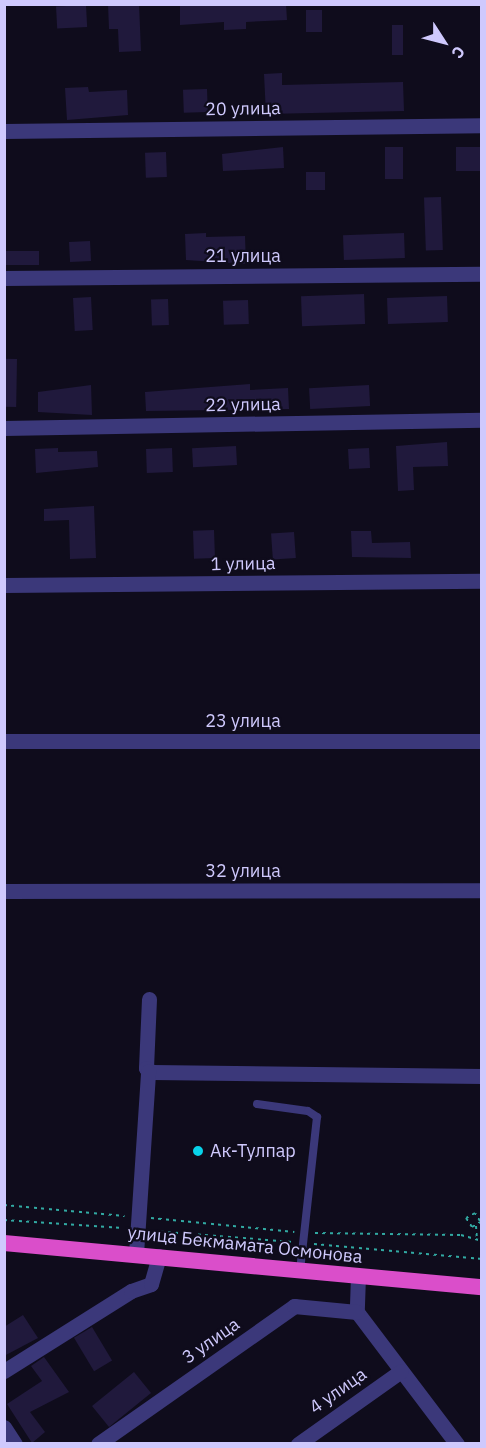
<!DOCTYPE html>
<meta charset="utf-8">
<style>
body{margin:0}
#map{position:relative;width:486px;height:1448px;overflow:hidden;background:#0f0c1c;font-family:"IBM Plex Sans",sans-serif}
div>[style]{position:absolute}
.building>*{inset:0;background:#20193c;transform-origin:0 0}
.path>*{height:2px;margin-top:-1px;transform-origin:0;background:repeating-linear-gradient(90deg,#31a9a2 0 3px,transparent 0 7.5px)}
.service>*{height:8px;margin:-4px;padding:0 4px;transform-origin:4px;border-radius:4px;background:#3b387a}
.minor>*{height:15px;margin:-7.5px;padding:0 7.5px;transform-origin:7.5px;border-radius:7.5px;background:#3b387a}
.tertiary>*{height:15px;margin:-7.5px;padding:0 7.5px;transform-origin:7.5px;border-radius:7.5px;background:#3b387a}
.trunk>*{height:16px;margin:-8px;padding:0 8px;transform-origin:8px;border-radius:8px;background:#da4eca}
.dots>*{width:16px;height:16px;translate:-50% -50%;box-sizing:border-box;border:3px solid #0f0c1c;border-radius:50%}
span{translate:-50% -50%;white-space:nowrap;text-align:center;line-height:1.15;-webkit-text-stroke:4.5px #0f0c1c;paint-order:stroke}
.street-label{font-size:18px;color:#cfc9fd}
.poi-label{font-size:18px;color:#cfc9fd}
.left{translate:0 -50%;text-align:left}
.frame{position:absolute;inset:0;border:6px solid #cfc9fd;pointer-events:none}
.north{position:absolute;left:414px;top:12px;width:60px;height:60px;-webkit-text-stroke:4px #0f0c1c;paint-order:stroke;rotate:126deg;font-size:16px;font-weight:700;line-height:24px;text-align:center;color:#cfc9fd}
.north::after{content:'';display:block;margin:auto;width:21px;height:27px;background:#cfc9fd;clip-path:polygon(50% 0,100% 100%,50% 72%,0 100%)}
</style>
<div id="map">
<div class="building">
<i style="clip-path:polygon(108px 4px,139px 4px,141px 51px,119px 52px,118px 29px,109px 29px)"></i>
<i style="clip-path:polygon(180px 4px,286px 4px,287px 20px,246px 22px,246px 29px,224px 30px,224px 22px,180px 25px)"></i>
<i style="left:86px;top:5px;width:22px;height:30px;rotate:87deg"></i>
<i style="left:306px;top:10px;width:16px;height:22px"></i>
<i style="left:392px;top:25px;width:11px;height:30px"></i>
<i style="clip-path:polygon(282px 73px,282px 85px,403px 82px,404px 111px,266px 114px,264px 74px)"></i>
<i style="clip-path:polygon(88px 87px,89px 92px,127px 90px,128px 115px,67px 120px,65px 88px)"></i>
<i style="left:207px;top:89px;width:23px;height:24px;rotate:88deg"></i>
<i style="clip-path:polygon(283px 147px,284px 168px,223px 171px,222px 154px)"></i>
<i style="left:385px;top:147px;width:18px;height:32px"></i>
<i style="left:482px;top:147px;width:24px;height:26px;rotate:90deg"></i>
<i style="left:166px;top:152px;width:25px;height:21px;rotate:88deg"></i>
<i style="left:325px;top:172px;width:18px;height:19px;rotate:90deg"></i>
<i style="left:441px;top:197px;width:53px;height:17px;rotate:88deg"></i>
<i style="clip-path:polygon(206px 233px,206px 237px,245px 236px,246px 264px,186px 260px,185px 234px)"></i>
<i style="left:404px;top:233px;width:25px;height:61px;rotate:88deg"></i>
<i style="left:90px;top:241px;width:20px;height:21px;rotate:87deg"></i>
<i style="left:39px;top:251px;width:14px;height:35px;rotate:90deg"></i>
<i style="left:364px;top:294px;width:30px;height:63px;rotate:88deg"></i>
<i style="left:447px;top:296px;width:26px;height:60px;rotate:88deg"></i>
<i style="left:91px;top:297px;width:33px;height:18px;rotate:87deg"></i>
<i style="left:168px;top:299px;width:26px;height:17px;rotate:88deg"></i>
<i style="left:248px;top:300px;width:24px;height:25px;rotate:88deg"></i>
<i style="left:17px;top:359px;width:48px;height:13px;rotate:91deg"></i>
<i style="clip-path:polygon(250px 384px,250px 390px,288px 388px,289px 409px,146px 411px,145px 392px)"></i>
<i style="clip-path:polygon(91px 385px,92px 415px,38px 412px,38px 392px)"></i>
<i style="left:369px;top:385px;width:21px;height:60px;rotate:87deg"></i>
<i style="clip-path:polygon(447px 442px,448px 466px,413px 467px,414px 490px,398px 491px,396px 446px)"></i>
<i style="left:236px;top:446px;width:19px;height:44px;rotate:87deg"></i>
<i style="clip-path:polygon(58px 448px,58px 452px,97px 451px,98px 467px,36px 473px,35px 449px)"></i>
<i style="left:172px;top:448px;width:24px;height:26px;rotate:88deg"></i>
<i style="left:369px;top:448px;width:20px;height:21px;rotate:87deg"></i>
<i style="clip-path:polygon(94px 506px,96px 558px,70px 559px,69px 520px,44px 521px,44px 509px)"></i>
<i style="left:214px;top:530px;width:28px;height:21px;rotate:88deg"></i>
<i style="clip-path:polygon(351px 531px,371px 531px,372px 543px,410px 542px,411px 558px,352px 557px)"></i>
<i style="left:294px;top:532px;width:26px;height:23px;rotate:86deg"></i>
<i style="clip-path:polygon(23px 1315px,38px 1338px,4px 1356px,4px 1327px)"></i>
<i style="left:92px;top:1327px;width:39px;height:21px;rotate:59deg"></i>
<i style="clip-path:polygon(44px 1357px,69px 1392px,30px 1412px,45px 1432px,32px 1443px,7px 1404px,42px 1381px,31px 1366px)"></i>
<i style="left:134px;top:1372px;width:27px;height:54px;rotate:51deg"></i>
</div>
<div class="path">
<i style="left:4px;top:1205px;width:121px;rotate:5.2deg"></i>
<i style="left:151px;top:1218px;width:144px;rotate:5.6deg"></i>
<i style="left:4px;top:1220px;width:119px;rotate:3.8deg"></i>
<i style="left:480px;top:1221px;width:9px;rotate:-122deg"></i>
<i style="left:475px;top:1213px;width:10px;rotate:151deg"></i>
<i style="left:466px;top:1218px;width:11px;rotate:56deg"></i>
<i style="left:472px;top:1227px;width:12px;rotate:-31deg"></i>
<i style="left:476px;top:1226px;width:14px;rotate:86deg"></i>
<i style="left:153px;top:1231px;width:140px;rotate:4.5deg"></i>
<i style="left:315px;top:1233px;width:146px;rotate:0.8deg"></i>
<i style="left:461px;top:1235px;width:22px;rotate:16deg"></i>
<i style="left:314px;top:1244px;width:169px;rotate:5.1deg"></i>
</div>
<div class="service">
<i style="left:257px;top:1104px;width:51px;rotate:7.8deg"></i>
<i style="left:308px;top:1111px;width:11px;rotate:34deg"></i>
<i style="left:317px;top:1117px;width:154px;rotate:96.3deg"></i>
</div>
<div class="minor">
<i style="left:4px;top:131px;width:478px;rotate:-0.7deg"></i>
<i style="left:4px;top:278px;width:478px;rotate:-0.5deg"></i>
<i style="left:4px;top:428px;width:478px;rotate:-1deg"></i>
<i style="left:4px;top:741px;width:478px"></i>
<i style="left:4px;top:891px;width:478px;rotate:-0.1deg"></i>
<i style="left:149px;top:999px;width:69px;rotate:92.5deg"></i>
<i style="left:146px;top:1068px;width:7px;rotate:34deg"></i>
<i style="left:152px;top:1072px;width:330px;rotate:0.7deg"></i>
<i style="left:136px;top:1254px;width:183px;rotate:-86.2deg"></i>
<i style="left:358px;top:1276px;width:36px;rotate:92deg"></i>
<i style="left:357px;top:1312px;width:166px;rotate:52.9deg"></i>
<i style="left:4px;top:1371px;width:150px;rotate:-32.2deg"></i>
<i style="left:131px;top:1291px;width:21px;rotate:-19deg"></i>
<i style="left:151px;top:1284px;width:29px;rotate:-74deg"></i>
<i style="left:4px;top:1427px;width:20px;rotate:57deg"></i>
<i style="left:98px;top:1444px;width:240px;rotate:-35.1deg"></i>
<i style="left:294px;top:1306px;width:63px;rotate:5.4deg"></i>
<i style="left:298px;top:1444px;width:126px;rotate:-35.3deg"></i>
</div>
<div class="tertiary">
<i style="left:4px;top:585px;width:478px;rotate:-0.5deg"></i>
</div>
<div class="trunk">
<i style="left:4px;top:1243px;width:480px;rotate:5.3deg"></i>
</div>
<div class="dots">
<i style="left:198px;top:1151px;background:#08d3ea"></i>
</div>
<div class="street-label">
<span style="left:243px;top:109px;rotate:-1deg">20 улица</span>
<span style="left:243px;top:256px">21 улица</span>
<span style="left:243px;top:405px;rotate:-1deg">22 улица</span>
<span style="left:243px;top:564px;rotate:-1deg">1 улица</span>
<span style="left:243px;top:721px">23 улица</span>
<span style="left:243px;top:871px">32 улица</span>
<span style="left:245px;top:1245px;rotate:6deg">улица Бекмамата Осмонова</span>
<span style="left:211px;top:1341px;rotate:-35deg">3 улица</span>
<span style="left:338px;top:1391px;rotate:-35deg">4 улица</span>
</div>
<div class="poi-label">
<span class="left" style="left:210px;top:1151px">Ак-Тулпар</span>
</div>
<div class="frame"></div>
<div class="north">С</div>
</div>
